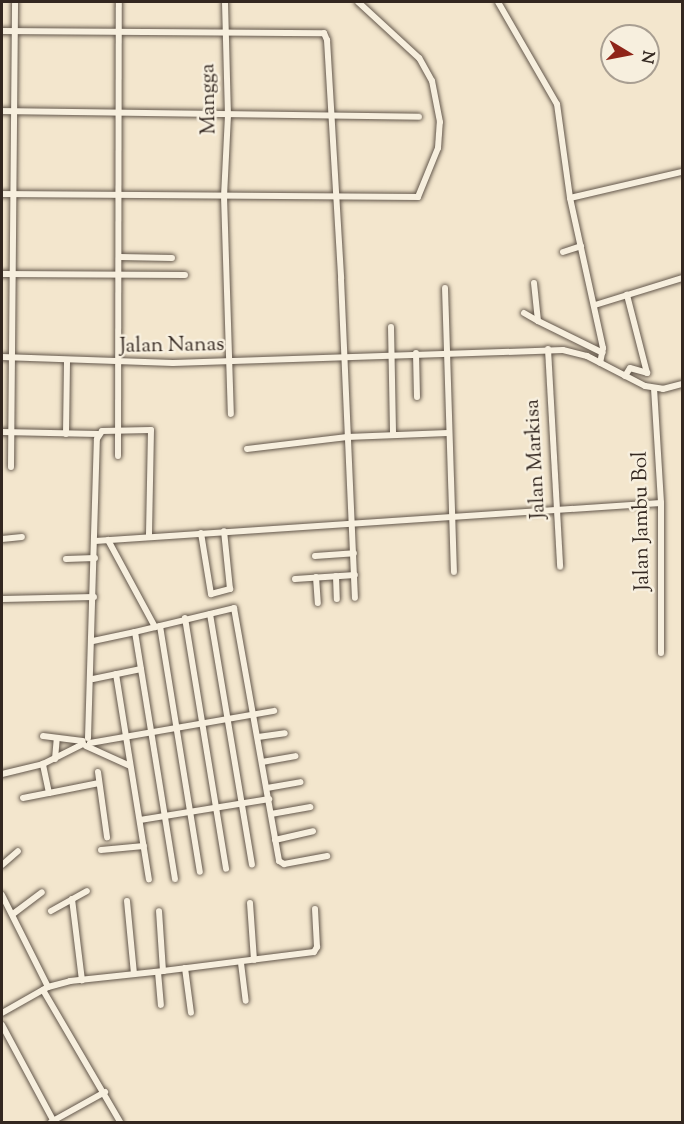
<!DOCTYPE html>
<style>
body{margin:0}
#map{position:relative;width:684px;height:1124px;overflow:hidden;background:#f3e6cd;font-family:"Sorts Mill Goudy",serif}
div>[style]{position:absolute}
.roads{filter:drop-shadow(0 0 2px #63574b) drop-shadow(0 0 2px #63574b)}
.minor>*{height:6px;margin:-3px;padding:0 3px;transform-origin:3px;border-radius:3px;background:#f7efde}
span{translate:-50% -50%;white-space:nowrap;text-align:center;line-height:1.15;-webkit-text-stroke:5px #f7efde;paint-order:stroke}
.street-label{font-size:21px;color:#332720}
.frame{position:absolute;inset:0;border:3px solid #332720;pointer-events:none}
.north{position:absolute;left:600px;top:24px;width:60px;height:60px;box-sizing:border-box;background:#f7efde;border:2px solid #a99f92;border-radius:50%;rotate:100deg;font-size:16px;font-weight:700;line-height:24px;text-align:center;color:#332720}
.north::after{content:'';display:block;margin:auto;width:21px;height:27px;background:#8f2418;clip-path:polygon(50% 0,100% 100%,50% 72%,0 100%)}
</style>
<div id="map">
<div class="roads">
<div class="minor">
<i style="left:225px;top:2px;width:113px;rotate:88.5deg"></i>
<i style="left:228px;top:115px;width:81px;rotate:92.8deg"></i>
<i style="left:224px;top:196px;width:218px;rotate:88.2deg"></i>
<i style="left:498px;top:2px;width:118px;rotate:60deg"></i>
<i style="left:557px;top:104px;width:95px;rotate:82.1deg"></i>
<i style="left:570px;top:198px;width:154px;rotate:77.6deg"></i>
<i style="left:603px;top:348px;width:15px;rotate:101deg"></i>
<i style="left:2px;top:31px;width:322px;rotate:0.4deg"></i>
<i style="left:324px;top:33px;width:8px;rotate:67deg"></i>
<i style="left:327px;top:40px;width:239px;rotate:86.6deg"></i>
<i style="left:341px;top:279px;width:319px;rotate:87.5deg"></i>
<i style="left:2px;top:111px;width:417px;rotate:0.8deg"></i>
<i style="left:2px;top:194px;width:416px;rotate:0.4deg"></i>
<i style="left:418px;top:197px;width:53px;rotate:-67.8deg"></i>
<i style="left:438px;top:148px;width:26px;rotate:-86deg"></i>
<i style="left:440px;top:122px;width:42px;rotate:-101deg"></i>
<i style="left:432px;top:81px;width:26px;rotate:-119deg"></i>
<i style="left:419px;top:58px;width:83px;rotate:-137.4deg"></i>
<i style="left:570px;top:198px;width:115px;rotate:-13.1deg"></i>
<i style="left:563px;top:252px;width:19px;rotate:-18deg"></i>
<i style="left:120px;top:257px;width:52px;rotate:1.1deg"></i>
<i style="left:2px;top:274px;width:183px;rotate:0.3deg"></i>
<i style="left:534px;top:283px;width:38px;rotate:84deg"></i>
<i style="left:538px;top:321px;width:72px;rotate:26.2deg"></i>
<i style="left:445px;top:288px;width:284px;rotate:88.2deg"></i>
<i style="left:595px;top:305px;width:91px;rotate:-17.2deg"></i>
<i style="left:524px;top:313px;width:16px;rotate:30deg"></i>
<i style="left:391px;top:327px;width:108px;rotate:88.9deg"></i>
<i style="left:548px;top:349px;width:218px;rotate:86.8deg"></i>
<i style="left:416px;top:353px;width:44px;rotate:88.7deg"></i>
<i style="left:2px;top:357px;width:171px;rotate:2deg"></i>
<i style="left:173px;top:363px;width:390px;rotate:-1.9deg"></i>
<i style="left:563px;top:350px;width:25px;rotate:14deg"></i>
<i style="left:587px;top:356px;width:65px;rotate:27.3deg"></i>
<i style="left:645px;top:386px;width:18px;rotate:9deg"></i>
<i style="left:663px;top:389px;width:20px;rotate:-15deg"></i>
<i style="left:625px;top:376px;width:9px;rotate:-58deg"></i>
<i style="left:630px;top:368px;width:18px;rotate:16deg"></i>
<i style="left:647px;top:373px;width:81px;rotate:-104.4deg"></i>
<i style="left:654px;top:388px;width:115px;rotate:86.5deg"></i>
<i style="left:661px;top:503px;width:150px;rotate:90deg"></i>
<i style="left:2px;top:432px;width:96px;rotate:1.2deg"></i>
<i style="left:66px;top:434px;width:73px;rotate:-89.2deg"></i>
<i style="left:247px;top:449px;width:101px;rotate:-6.8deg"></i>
<i style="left:347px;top:437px;width:101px;rotate:-2.3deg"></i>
<i style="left:118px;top:456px;width:454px;rotate:-89.9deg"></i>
<i style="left:11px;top:467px;width:465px;rotate:-89.5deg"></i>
<i style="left:201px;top:533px;width:62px;rotate:80.7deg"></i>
<i style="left:211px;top:594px;width:20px;rotate:-15deg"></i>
<i style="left:230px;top:589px;width:58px;rotate:-95.9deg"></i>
<i style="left:2px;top:539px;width:20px;rotate:-6deg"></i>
<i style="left:108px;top:540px;width:99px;rotate:61.6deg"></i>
<i style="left:95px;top:541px;width:567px;rotate:-3.84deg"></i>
<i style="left:315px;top:556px;width:39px;rotate:-4deg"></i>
<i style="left:66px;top:559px;width:29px;rotate:-2deg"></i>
<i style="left:336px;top:576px;width:23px;rotate:88deg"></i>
<i style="left:316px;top:577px;width:26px;rotate:86deg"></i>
<i style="left:295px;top:579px;width:60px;rotate:-3.8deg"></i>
<i style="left:2px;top:599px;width:92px;rotate:-1.2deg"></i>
<i style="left:210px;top:614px;width:254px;rotate:80.5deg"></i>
<i style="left:185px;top:618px;width:254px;rotate:80.7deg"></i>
<i style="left:160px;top:626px;width:249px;rotate:80.8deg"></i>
<i style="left:93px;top:641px;width:43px;rotate:-12.1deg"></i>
<i style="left:116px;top:674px;width:208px;rotate:80.9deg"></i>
<i style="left:93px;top:679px;width:49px;rotate:-11.8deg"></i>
<i style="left:43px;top:736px;width:40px;rotate:7.1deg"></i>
<i style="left:258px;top:737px;width:27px;rotate:-8deg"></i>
<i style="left:88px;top:738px;width:299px;rotate:-88.3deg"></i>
<i style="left:97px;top:439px;width:9px;rotate:-58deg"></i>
<i style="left:102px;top:431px;width:49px;rotate:-1.2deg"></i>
<i style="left:151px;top:430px;width:107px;rotate:91.1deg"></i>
<i style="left:90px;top:743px;width:187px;rotate:-9.9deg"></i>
<i style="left:86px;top:746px;width:48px;rotate:24.4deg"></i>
<i style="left:55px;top:759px;width:21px;rotate:-85deg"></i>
<i style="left:262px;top:762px;width:34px;rotate:-10deg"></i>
<i style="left:98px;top:772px;width:66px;rotate:82.1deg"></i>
<i style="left:2px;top:774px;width:42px;rotate:-13.7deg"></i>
<i style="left:43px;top:764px;width:45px;rotate:-26.6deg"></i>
<i style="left:267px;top:788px;width:34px;rotate:-10deg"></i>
<i style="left:49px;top:793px;width:51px;rotate:-11.3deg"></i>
<i style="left:23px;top:798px;width:26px;rotate:-11deg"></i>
<i style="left:49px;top:793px;width:30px;rotate:-102deg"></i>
<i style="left:271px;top:814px;width:40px;rotate:-10deg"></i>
<i style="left:140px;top:820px;width:131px;rotate:-9.2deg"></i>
<i style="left:275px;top:840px;width:39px;rotate:-13deg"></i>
<i style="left:101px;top:850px;width:43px;rotate:-5.3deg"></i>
<i style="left:2px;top:865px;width:21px;rotate:-41deg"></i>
<i style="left:175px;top:879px;width:250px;rotate:-99.2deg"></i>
<i style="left:135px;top:632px;width:102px;rotate:-13.6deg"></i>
<i style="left:234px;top:608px;width:257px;rotate:79.9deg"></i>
<i style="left:279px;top:861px;width:6px;rotate:31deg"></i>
<i style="left:284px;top:864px;width:44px;rotate:-10.5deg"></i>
<i style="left:2px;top:895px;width:103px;rotate:63.4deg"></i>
<i style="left:72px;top:899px;width:82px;rotate:83deg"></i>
<i style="left:127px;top:901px;width:73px;rotate:84.5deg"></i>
<i style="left:250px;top:903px;width:57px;rotate:86deg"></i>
<i style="left:51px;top:911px;width:41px;rotate:-29.1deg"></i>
<i style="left:13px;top:914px;width:36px;rotate:-37deg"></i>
<i style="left:241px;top:963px;width:38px;rotate:83deg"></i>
<i style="left:185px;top:968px;width:45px;rotate:82.4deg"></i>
<i style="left:163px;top:971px;width:152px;rotate:-7.2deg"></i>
<i style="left:314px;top:952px;width:6px;rotate:-59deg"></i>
<i style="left:317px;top:947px;width:38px;rotate:-93deg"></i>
<i style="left:158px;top:972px;width:33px;rotate:85deg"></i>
<i style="left:43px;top:990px;width:153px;rotate:59.7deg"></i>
<i style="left:2px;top:1013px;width:53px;rotate:-29.5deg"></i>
<i style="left:48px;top:987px;width:23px;rotate:-15deg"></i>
<i style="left:70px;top:981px;width:94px;rotate:-6.1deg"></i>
<i style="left:163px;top:971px;width:60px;rotate:-93.8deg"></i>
<i style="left:2px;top:1025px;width:110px;rotate:61.8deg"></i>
<i style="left:51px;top:1122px;width:62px;rotate:-29.1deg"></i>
</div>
</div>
<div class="street-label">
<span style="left:209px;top:99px;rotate:-91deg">Mangga</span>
<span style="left:172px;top:346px;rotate:-1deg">Jalan Nanas</span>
<span style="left:536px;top:459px;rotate:-93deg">Jalan Markisa</span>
<span style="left:642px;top:521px;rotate:-91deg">Jalan Jambu Bol</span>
</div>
<div class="frame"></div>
<div class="north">N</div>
</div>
